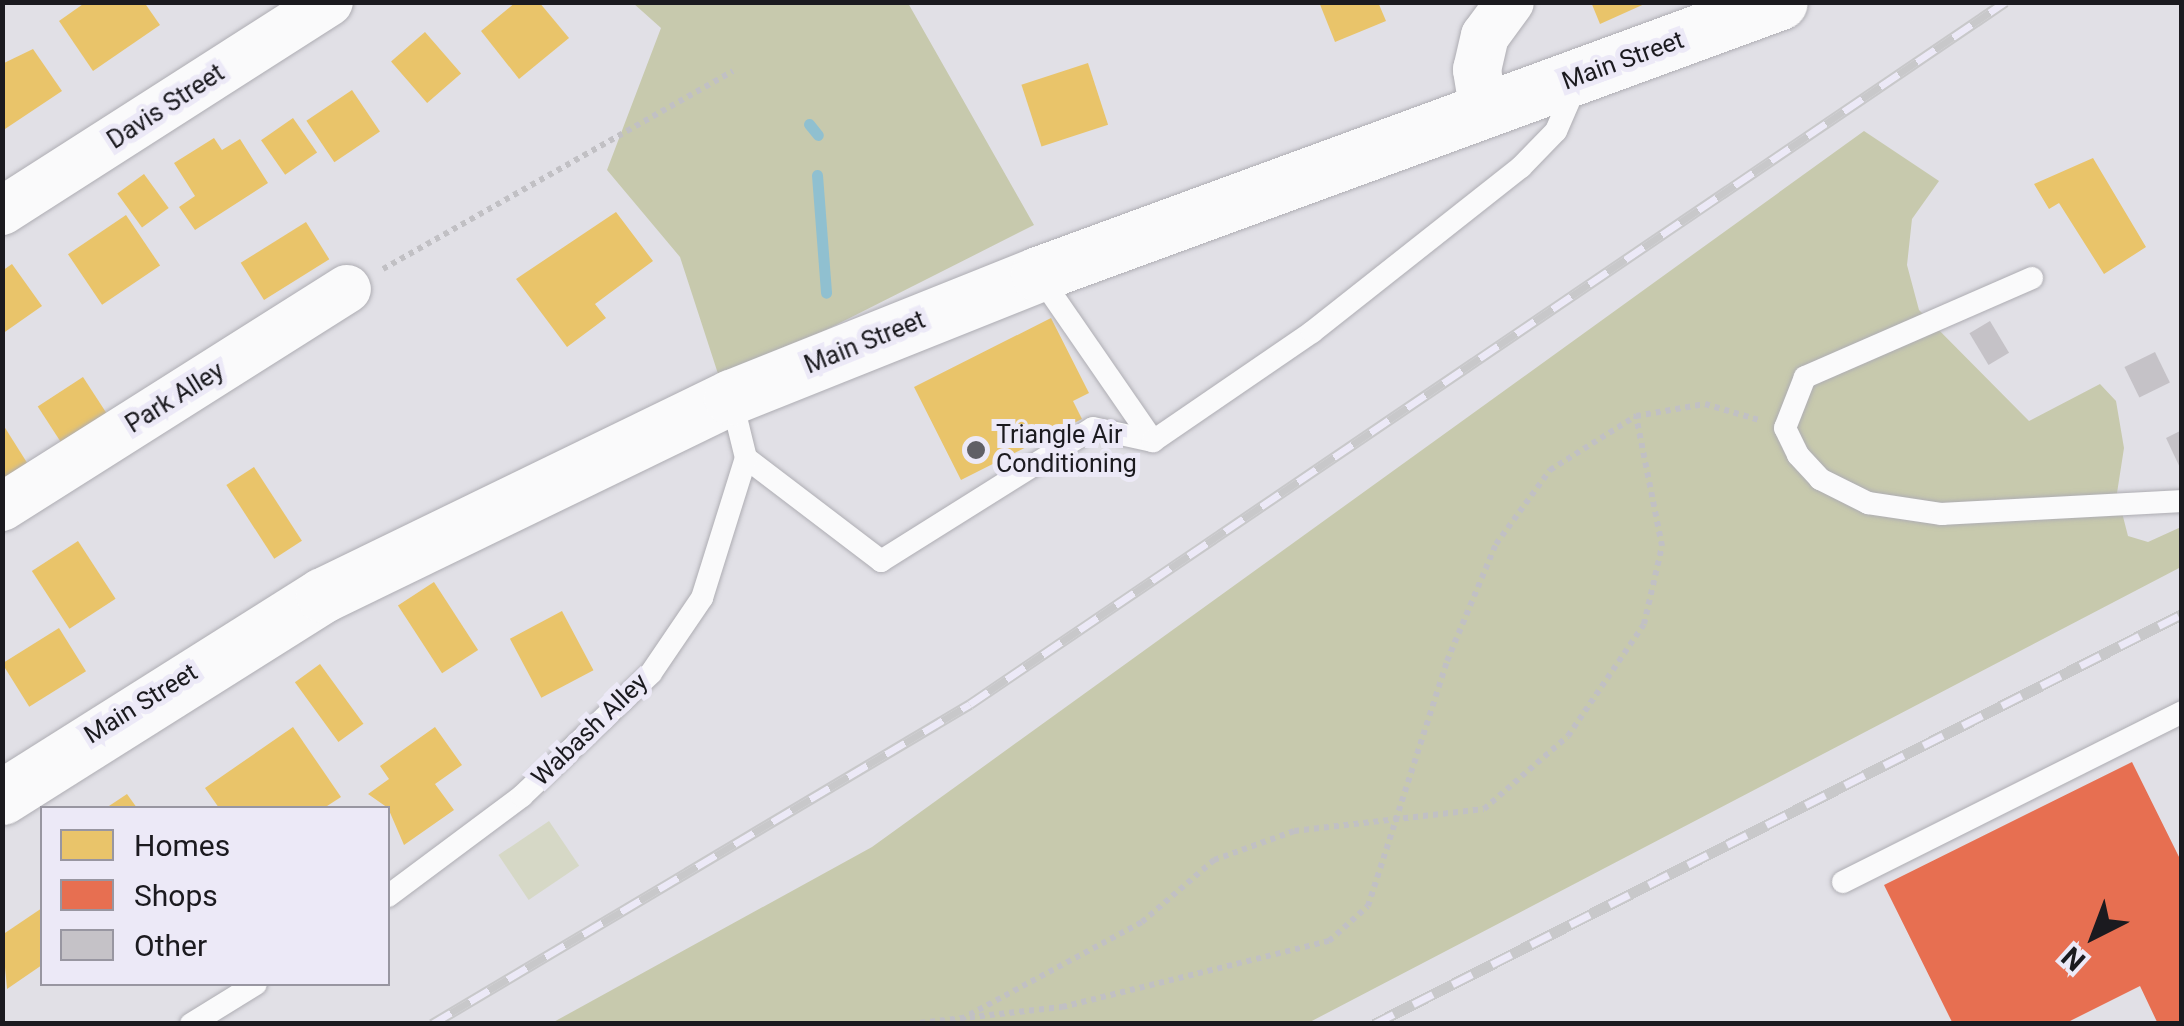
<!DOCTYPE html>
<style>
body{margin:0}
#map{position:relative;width:2184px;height:1026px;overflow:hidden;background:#e1e0e6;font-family:Roboto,sans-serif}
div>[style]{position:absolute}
.green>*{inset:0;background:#d6d8c6;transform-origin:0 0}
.forest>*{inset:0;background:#c7c9ad}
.homes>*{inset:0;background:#e9c46a;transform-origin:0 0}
.shops>*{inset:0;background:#e76f51}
.stream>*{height:11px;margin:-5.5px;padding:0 5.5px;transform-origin:5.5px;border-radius:5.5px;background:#90c0d0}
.building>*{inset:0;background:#c5c2c7;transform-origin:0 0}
.path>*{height:6px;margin-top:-3px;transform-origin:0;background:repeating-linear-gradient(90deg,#c1c0c4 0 5px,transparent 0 10px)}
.roads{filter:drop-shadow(0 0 2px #aeadb3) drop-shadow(0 0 2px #aeadb3)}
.lane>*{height:22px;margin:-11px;padding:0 11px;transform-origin:11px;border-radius:11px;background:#fafafb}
.street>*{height:48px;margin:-24px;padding:0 24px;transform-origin:24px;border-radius:24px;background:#fafafb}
.secondary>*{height:55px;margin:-27.5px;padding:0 27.5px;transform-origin:27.5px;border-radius:27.5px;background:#fafafb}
.rail>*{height:11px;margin-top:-5.5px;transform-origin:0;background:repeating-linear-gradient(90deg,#ece9f7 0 22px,#c8c8ca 0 44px);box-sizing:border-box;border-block:2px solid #c8c8ca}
.dots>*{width:28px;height:28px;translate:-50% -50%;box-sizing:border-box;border:5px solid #ece9f7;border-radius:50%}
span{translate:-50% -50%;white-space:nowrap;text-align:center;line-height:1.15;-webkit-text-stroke:10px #ece9f7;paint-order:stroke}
.street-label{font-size:25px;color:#1b1a1f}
.poi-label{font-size:25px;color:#1b1a1f}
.left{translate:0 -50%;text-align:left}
.frame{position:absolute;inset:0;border:5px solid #1b1a1f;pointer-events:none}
.legend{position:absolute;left:40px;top:806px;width:350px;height:180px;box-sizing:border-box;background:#ece9f7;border:2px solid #9896a1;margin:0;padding:12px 18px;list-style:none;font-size:30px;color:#1b1a1f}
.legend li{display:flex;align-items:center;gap:20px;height:50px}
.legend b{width:50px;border:2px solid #9896a1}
.north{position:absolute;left:2044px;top:886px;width:100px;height:100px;-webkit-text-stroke:8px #ece9f7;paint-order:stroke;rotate:222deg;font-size:28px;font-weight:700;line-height:40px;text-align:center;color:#1b1a1f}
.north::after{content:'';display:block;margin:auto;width:35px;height:45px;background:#1b1a1f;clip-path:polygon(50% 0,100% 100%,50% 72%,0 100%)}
</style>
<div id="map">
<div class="green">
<i style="left:549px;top:821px;width:54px;height:61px;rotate:56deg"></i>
</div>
<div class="forest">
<i style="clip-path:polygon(633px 3px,908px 3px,1034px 225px,721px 383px,680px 257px,607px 170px,661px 28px)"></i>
<i style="clip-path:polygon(1864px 131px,1939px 181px,1912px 219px,1907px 265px,1919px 310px,2029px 421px,2100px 384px,2116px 401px,2124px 448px,2117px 493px,2128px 536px,2148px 542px,2181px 527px,2181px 567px,1308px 1023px,550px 1024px,872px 847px)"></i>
</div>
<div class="homes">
<i style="clip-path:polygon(86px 2px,144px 2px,160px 25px,93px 71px,59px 21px)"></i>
<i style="clip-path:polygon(516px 2px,539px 2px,569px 38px,519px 79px,481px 31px)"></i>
<i style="clip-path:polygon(1319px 2px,1378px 2px,1386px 21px,1335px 42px)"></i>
<i style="clip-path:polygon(1591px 2px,1649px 2px,1600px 24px)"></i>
<i style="left:425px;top:32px;width:55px;height:45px;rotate:49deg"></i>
<i style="clip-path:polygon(33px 49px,62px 91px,2px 131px,2px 64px)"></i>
<i style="left:1088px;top:63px;width:65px;height:70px;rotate:72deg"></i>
<i style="left:352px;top:90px;width:50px;height:55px;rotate:56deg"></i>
<i style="left:293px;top:118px;width:42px;height:39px;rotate:55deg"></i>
<i style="clip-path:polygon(214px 138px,222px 150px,240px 139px,268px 183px,195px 230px,179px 207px,195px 196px,174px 163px)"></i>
<i style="clip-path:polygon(2093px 158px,2146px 247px,2104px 274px,2059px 203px,2049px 209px,2034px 184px)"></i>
<i style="left:144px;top:174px;width:42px;height:33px;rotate:54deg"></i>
<i style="clip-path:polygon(616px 212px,653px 261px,595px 304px,606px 318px,567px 347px,516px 279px)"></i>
<i style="left:126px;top:215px;width:61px;height:70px;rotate:56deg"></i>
<i style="left:306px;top:222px;width:44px;height:77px;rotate:58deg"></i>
<i style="clip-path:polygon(12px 264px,42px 306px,2px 334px,2px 271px)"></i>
<i style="clip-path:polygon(1051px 318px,1089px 393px,1073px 401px,1082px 419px,961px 480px,914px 387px)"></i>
<i style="left:83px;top:377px;width:54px;height:54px;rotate:57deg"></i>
<i style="clip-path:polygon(2px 423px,31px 469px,2px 487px)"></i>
<i style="left:254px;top:467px;width:88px;height:33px;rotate:57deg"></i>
<i style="left:78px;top:541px;width:69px;height:55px;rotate:57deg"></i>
<i style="left:434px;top:582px;width:81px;height:43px;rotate:57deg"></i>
<i style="left:562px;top:611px;width:67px;height:59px;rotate:62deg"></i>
<i style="left:59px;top:628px;width:51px;height:67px;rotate:58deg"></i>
<i style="left:320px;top:664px;width:74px;height:31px;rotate:54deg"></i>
<i style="clip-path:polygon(293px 727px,341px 797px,324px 808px,219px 808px,205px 788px)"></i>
<i style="clip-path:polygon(435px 727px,462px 765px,435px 784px,454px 810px,404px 845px,388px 808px,368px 794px,389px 779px,380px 766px)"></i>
<i style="clip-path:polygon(127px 794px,137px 808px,106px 808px)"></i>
<i style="clip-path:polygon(42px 908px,42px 965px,7px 989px,2px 935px)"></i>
</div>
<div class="shops">
<i style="clip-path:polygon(2132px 762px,2182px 863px,2182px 1024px,2158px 1024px,2140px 986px,2064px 1024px,1953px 1024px,1884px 885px)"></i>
</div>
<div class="stream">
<i style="left:809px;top:124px;width:14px;rotate:51deg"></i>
<i style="left:817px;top:175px;width:118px;rotate:85.6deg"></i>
</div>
<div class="building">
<i style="left:1990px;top:321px;width:37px;height:24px;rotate:59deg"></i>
<i style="left:2155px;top:352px;width:34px;height:34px;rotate:64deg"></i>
<i style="clip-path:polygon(2182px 430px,2182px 472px,2166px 438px)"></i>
</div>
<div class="path">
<i style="left:383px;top:269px;width:402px;rotate:-29.5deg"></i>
<i style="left:910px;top:1024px;width:153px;rotate:-6.4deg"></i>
<i style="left:1062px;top:1007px;width:275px;rotate:-13.9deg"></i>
<i style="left:1329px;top:941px;width:52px;rotate:-41.9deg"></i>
<i style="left:1368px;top:906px;width:257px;rotate:-72.1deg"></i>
<i style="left:1447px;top:661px;width:127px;rotate:-67.3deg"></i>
<i style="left:1496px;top:544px;width:92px;rotate:-53.9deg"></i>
<i style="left:1550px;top:470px;width:102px;rotate:-32.1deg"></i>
<i style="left:1636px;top:416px;width:70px;rotate:-9.9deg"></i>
<i style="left:1705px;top:404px;width:56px;rotate:16.5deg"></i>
<i style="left:952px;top:1024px;width:216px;rotate:-28.2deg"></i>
<i style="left:1142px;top:922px;width:95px;rotate:-40.7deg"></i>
<i style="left:1214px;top:860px;width:85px;rotate:-19.9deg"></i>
<i style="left:1294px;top:831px;width:191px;rotate:-6.6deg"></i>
<i style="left:1484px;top:809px;width:111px;rotate:-41deg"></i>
<i style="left:1568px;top:736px;width:135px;rotate:-55.8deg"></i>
<i style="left:1644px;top:624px;width:80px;rotate:-77deg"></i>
<i style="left:1662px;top:546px;width:133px;rotate:-101.3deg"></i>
</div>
<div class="roads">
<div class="lane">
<i style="left:1038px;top:274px;width:203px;rotate:55.4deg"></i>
<i style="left:2032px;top:278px;width:248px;rotate:156.4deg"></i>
<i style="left:1805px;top:377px;width:55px;rotate:111.4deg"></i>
<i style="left:1785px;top:428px;width:30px;rotate:64deg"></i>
<i style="left:1798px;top:455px;width:33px;rotate:47deg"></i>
<i style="left:1820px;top:479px;width:54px;rotate:26.6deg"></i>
<i style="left:1868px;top:503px;width:75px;rotate:8.5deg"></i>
<i style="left:1942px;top:514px;width:240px;rotate:-3.1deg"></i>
<i style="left:746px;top:458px;width:170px;rotate:37.3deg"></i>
<i style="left:881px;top:561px;width:250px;rotate:-32.1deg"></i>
<i style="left:1093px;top:428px;width:61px;rotate:12.2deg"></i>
<i style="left:1153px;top:441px;width:193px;rotate:-34.4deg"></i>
<i style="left:1312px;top:332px;width:266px;rotate:-38.3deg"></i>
<i style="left:1521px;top:167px;width:50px;rotate:-45.8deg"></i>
<i style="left:1556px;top:131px;width:50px;rotate:-66.5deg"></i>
<i style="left:1843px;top:882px;width:379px;rotate:-26.6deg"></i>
<i style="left:388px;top:896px;width:167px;rotate:-36.7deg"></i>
<i style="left:522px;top:796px;width:178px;rotate:-43.6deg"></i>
<i style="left:651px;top:673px;width:91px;rotate:-55.8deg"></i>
<i style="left:702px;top:598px;width:147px;rotate:-72.6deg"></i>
<i style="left:746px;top:458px;width:63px;rotate:-103.8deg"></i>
<i style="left:191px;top:1024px;width:76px;rotate:-31.6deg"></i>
</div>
<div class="street">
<i style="left:1484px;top:113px;width:44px;rotate:-99.2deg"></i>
<i style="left:1477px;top:70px;width:35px;rotate:-77deg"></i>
<i style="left:1485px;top:36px;width:42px;rotate:-53.7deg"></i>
<i style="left:2px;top:211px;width:388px;rotate:-32.6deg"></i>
<i style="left:2px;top:507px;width:408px;rotate:-32.3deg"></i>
</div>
<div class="secondary">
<i style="left:2px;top:797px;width:379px;rotate:-32.2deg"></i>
<i style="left:323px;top:595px;width:454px;rotate:-25.9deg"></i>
<i style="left:731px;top:397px;width:331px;rotate:-21.8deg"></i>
<i style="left:1038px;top:274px;width:790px;rotate:-20.13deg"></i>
</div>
</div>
<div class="rail">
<i style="left:432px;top:1024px;width:626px;rotate:-30.74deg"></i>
<i style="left:970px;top:704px;width:1251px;rotate:-34.15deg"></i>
<i style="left:1374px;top:1024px;width:906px;rotate:-26.9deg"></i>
</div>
<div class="dots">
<i style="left:976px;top:450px;background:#605f65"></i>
</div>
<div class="street-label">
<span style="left:1623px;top:61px;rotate:-20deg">Main Street</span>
<span style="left:166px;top:107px;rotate:-33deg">Davis Street</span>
<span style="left:865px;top:343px;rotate:-22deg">Main Street</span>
<span style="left:175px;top:398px;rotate:-32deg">Park Alley</span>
<span style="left:141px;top:704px;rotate:-32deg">Main Street</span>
<span style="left:590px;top:730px;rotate:-44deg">Wabash Alley</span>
</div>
<div class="poi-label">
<span class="left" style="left:996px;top:450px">Triangle Air<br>Conditioning</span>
</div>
<div class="frame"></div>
<ul class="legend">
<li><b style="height:28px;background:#e9c46a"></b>Homes</li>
<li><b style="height:28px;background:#e76f51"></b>Shops</li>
<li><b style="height:28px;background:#c5c2c7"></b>Other</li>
</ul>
<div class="north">N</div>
</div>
